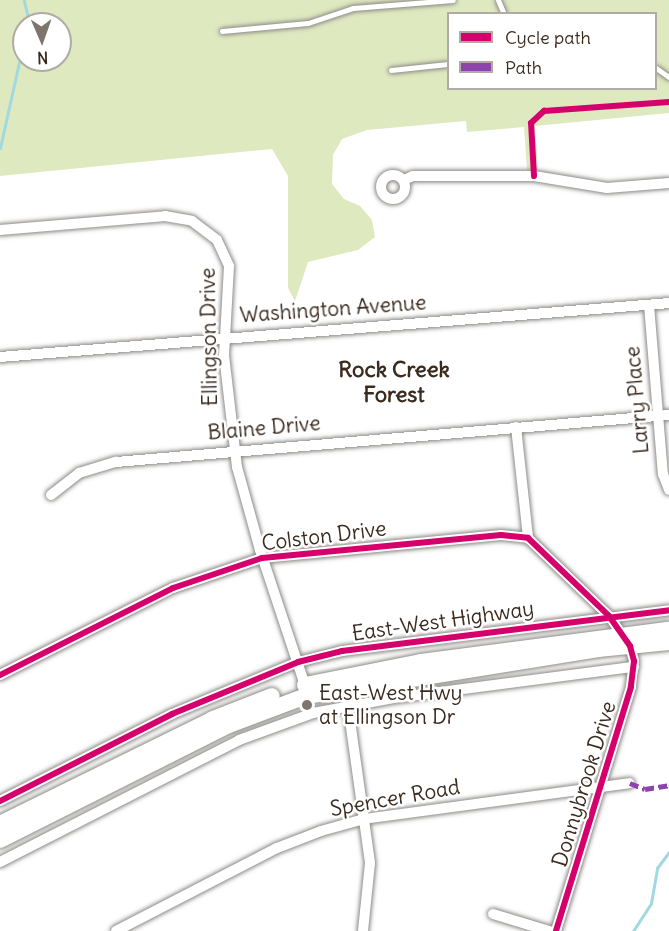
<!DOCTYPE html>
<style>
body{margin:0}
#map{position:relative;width:669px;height:931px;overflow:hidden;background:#fff;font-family:Delius,sans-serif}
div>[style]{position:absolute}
.green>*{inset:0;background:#dfe9c0}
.stream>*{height:3px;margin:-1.5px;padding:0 1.5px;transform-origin:1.5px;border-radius:1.5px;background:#a0d9df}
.roads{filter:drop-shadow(0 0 2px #8e8b88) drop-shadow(0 0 2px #8e8b88)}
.service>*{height:5px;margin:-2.5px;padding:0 2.5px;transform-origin:2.5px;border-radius:2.5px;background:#fff}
.minor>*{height:10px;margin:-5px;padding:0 5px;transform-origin:5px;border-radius:5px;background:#fff}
.minor>.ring{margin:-5px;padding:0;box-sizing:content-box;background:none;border:10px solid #fff;border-radius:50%}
.primary>*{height:16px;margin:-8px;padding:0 8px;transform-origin:8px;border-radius:8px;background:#fff}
.quiet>*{height:4.5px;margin-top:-2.25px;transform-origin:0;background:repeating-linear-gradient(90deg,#8e44ad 0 9px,transparent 0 13.5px)}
.cycleway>*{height:6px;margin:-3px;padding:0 3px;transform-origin:3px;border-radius:3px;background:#d6006c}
.dots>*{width:16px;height:16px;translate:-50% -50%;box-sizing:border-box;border:3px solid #fff;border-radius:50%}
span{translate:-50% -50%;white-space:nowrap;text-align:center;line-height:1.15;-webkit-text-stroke:5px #fff;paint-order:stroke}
.street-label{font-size:21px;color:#3b2a1e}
.poi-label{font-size:21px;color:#3b2a1e}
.left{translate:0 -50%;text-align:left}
.neighbourhood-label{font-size:22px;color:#3b2a1e;font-weight:700}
.legend{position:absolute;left:447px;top:12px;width:210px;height:78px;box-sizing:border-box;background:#fff;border:2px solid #b1aaa5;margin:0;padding:8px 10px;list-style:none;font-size:18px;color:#3b2a1e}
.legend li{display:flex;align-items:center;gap:12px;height:30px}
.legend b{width:30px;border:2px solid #b1aaa5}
.north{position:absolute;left:12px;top:12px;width:60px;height:60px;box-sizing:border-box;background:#fff;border:2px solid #b1aaa5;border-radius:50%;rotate:178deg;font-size:16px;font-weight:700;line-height:24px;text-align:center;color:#3b2a1e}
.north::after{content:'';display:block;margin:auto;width:21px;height:27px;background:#80756d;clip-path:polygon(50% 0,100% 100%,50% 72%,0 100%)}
</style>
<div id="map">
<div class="green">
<i style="clip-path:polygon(evenodd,0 0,669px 0,669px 113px,535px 126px,538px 170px,527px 170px,524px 127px,467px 132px,466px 121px,367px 130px,342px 139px,333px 155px,332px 184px,344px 199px,360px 206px,372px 220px,375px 237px,358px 250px,308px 262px,295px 301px,288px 288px,288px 176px,272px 149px,0 176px,0 0,448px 14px,656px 14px,656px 88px,448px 88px,448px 14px,0 0,24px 24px,60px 24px,60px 60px,24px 60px,24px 24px)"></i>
</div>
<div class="stream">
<i style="left:0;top:148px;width:97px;rotate:-77.5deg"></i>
<i style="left:21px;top:53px;width:28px;rotate:-86deg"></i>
<i style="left:23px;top:25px;width:9px;rotate:-54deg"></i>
<i style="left:28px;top:18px;width:18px;rotate:-103deg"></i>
<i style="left:633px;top:931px;width:33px;rotate:-57deg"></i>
<i style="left:651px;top:903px;width:36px;rotate:-80deg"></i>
<i style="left:657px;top:868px;width:20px;rotate:-53deg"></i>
</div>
<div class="roads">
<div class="service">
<i style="left:498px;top:0;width:15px;rotate:67deg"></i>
<i style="left:222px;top:31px;width:86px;rotate:-5.3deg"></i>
<i style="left:308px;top:23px;width:47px;rotate:-18.4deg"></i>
<i style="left:353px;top:8px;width:100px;rotate:-4.6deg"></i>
<i style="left:656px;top:68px;width:16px;rotate:35deg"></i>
<i style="left:391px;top:70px;width:57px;rotate:-6deg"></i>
</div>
<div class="minor">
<i class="ring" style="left:381px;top:175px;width:14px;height:14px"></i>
<i style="left:404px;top:180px;width:10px;rotate:-24deg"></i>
<i style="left:413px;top:176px;width:121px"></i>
<i style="left:534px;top:176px;width:74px;rotate:9.3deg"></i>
<i style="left:607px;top:188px;width:62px;rotate:-4.6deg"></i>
<i style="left:0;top:230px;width:166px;rotate:-4.8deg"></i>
<i style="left:165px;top:216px;width:27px;rotate:10deg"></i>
<i style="left:192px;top:221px;width:31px;rotate:37deg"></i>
<i style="left:217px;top:240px;width:29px;rotate:65deg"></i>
<i style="left:229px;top:266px;width:89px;rotate:93.2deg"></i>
<i style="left:224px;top:355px;width:113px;rotate:83.4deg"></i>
<i style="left:237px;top:467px;width:86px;rotate:74.5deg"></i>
<i style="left:260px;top:550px;width:142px;rotate:71.6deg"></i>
<i style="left:649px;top:305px;width:170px;rotate:85.3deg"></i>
<i style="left:663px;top:474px;width:17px;rotate:69deg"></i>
<i style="left:0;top:357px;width:671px;rotate:-4.61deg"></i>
<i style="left:516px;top:427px;width:112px;rotate:83.8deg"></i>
<i style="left:51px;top:495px;width:36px;rotate:-38deg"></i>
<i style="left:79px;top:473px;width:39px;rotate:-17deg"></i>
<i style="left:116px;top:462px;width:555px;rotate:-4.86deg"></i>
<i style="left:0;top:675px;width:194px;rotate:-26.7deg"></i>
<i style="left:173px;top:588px;width:94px;rotate:-18.6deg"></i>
<i style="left:262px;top:558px;width:240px;rotate:-5.5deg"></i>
<i style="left:501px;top:535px;width:27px;rotate:6deg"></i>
<i style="left:528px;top:538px;width:112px;rotate:43.9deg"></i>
<i style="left:609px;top:616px;width:37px;rotate:55deg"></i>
<i style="left:630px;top:646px;width:16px;rotate:75deg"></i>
<i style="left:634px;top:661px;width:26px;rotate:97deg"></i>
<i style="left:631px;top:687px;width:255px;rotate:107.1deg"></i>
<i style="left:347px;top:699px;width:166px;rotate:82deg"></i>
<i style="left:370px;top:863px;width:68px;rotate:95.9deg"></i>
<i style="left:0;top:801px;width:193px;rotate:-26.8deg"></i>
<i style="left:172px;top:714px;width:136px;rotate:-22.4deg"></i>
<i style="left:298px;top:662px;width:45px;rotate:-14deg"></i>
<i style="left:342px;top:651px;width:330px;rotate:-7.1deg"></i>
<i style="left:0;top:862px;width:268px;rotate:-27deg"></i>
<i style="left:239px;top:740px;width:79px;rotate:-20deg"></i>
<i style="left:313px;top:713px;width:82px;rotate:-10.5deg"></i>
<i style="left:394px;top:698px;width:242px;rotate:-7.4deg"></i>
<i style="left:493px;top:914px;width:59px;rotate:16.9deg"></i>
<i style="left:116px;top:931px;width:181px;rotate:-27.3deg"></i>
<i style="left:277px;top:848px;width:47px;rotate:-21.1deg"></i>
<i style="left:321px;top:831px;width:45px;rotate:-15.6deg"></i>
<i style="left:364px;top:819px;width:268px;rotate:-7.7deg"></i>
</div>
<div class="primary">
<i style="left:305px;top:685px;width:118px;rotate:-11.2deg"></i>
<i style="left:421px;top:662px;width:250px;rotate:-7.4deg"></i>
<i style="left:0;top:824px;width:237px;rotate:-26.2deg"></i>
<i style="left:213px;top:719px;width:63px;rotate:-21.3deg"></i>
<i style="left:0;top:840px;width:256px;rotate:-26.7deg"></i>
<i style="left:229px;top:725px;width:82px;rotate:-20.6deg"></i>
<i style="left:306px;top:696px;width:296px;rotate:-9.1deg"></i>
<i style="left:598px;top:649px;width:71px;rotate:-5.6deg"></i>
</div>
</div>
<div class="quiet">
<i style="left:630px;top:783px;width:16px;rotate:22deg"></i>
<i style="left:645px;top:789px;width:24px;rotate:-9deg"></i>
</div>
<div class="cycleway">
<i style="left:534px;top:176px;width:53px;rotate:-93.2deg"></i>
<i style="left:531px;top:123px;width:18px;rotate:-43deg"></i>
<i style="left:544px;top:111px;width:125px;rotate:-4.1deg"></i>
<i style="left:0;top:675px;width:194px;rotate:-26.7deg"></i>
<i style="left:173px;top:588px;width:94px;rotate:-18.6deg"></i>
<i style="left:262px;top:558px;width:240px;rotate:-5.5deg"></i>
<i style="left:501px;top:535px;width:27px;rotate:6deg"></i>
<i style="left:528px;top:538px;width:112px;rotate:43.9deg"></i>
<i style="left:609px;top:616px;width:37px;rotate:55deg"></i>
<i style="left:630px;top:646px;width:16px;rotate:75deg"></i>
<i style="left:634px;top:661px;width:26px;rotate:97deg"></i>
<i style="left:631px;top:687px;width:255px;rotate:107.1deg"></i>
<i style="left:0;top:801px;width:193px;rotate:-26.8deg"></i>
<i style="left:172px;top:714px;width:136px;rotate:-22.4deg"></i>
<i style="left:298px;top:662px;width:45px;rotate:-14deg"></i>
<i style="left:342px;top:651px;width:330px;rotate:-7.1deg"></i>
</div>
<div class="dots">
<i style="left:307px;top:705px;background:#80756d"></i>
</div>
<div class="street-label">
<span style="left:333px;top:309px;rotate:-4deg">Washington Avenue</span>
<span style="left:209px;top:337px;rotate:-91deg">Ellingson Drive</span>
<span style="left:637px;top:400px;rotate:-95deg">Larry Place</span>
<span style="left:264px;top:428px;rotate:-5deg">Blaine Drive</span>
<span style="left:324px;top:536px;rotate:-7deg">Colston Drive</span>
<span style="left:443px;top:621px;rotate:-8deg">East-West Highway</span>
<span style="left:584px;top:784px;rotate:-73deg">Donnybrook Drive</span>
<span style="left:395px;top:798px;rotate:-10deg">Spencer Road</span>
</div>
<div class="poi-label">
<span class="left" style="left:319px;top:705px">East-West Hwy<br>at Ellingson Dr</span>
</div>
<div class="neighbourhood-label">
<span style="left:394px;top:382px">Rock Creek<br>Forest</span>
</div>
<ul class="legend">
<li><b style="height:8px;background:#d6006c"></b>Cycle path</li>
<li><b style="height:8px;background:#8e44ad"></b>Path</li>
</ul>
<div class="north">N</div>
</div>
